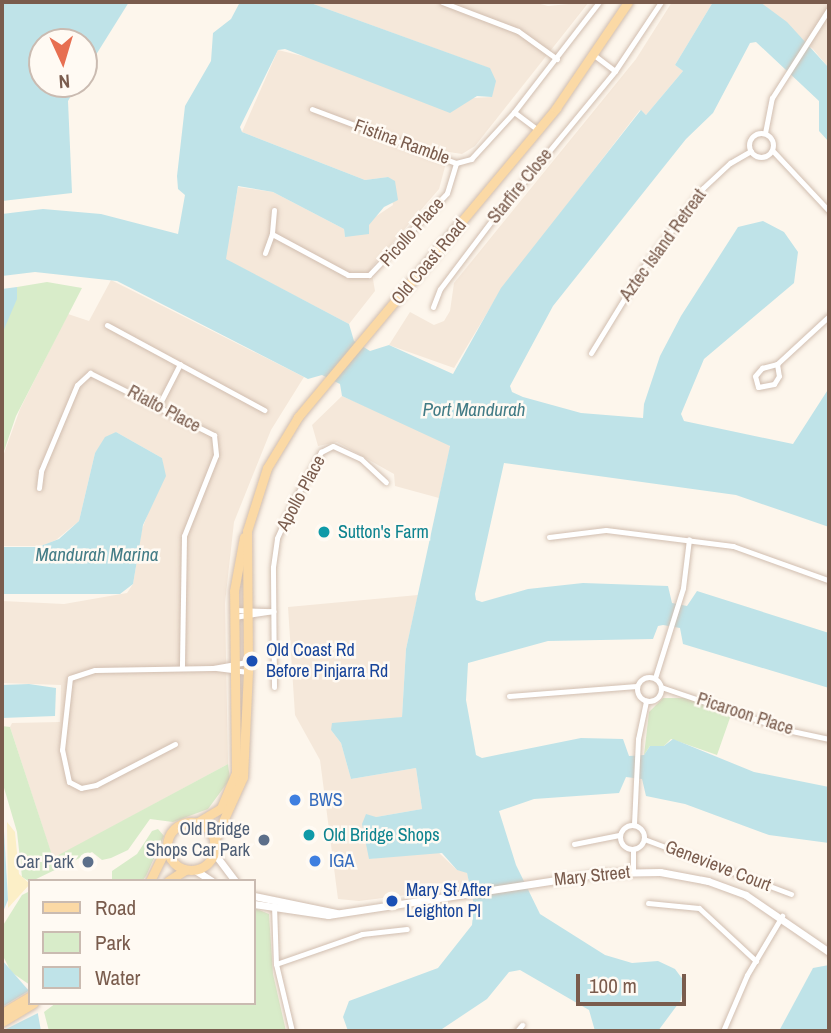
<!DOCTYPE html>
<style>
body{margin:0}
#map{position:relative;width:831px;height:1033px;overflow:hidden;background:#fdf6ec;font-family:"Archivo Narrow",sans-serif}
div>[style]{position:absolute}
.residential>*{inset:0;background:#f5e8da}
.green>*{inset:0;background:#d8ecc9}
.sand>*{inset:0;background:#fcefc7}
.water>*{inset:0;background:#bfe3e8}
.pier>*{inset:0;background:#fdf6ec}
.roads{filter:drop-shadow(0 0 2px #d1beb0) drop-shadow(0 0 2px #d1beb0)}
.minor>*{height:5px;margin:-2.5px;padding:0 2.5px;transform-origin:2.5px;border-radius:2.5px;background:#fff}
.minor>.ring{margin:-2.5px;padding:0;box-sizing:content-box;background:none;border:5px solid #fff;border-radius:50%}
.tertiary>*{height:7px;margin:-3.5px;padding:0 3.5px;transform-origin:3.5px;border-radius:3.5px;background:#fff}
.primary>*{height:9px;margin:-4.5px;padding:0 4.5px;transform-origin:4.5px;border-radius:4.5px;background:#fbd9a5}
.primary>.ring{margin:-4.5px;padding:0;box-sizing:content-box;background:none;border:9px solid #fbd9a5;border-radius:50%}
.dots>*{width:19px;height:19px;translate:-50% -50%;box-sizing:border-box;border:4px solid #fffaf3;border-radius:50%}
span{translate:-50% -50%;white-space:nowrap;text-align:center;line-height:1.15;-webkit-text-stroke:5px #fffaf3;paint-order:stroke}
.street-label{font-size:18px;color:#7a5c4d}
.culture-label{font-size:18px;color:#0d838f}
.left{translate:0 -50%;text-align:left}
.transit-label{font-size:18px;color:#164399}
.shop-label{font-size:18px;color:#366cbe}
.service-label{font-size:18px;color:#4e5e75}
.right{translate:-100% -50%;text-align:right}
.water-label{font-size:19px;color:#437c86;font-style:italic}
.frame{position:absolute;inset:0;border:4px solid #7a5c4d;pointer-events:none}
.legend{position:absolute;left:28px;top:879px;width:228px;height:126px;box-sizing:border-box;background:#fffaf3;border:2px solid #cabbb1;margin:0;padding:9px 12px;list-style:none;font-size:21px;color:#7a5c4d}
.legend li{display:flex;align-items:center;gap:14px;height:35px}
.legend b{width:35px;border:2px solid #cabbb1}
.north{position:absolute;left:28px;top:28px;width:70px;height:70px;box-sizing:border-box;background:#fffaf3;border:2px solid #cabbb1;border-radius:50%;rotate:176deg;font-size:19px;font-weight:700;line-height:28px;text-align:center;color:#7a5c4d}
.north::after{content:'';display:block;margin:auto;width:24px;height:32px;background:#e76f51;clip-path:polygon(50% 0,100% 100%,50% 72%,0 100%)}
.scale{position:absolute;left:576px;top:974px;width:110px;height:32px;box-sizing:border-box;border:4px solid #7a5c4d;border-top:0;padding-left:9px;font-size:21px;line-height:24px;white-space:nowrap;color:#7a5c4d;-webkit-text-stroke:5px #fffaf3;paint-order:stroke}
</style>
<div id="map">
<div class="residential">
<i style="clip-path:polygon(308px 2px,533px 2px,548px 6px,589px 2px,475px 146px,462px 154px,449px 152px,439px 189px,371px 268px,375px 291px,349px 324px,225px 259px,238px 187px,273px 192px,344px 229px,345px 237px,393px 205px,388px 177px,365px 180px,242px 132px,278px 50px,474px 98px,491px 97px,489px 68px)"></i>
<i style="clip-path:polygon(672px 2px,713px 2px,675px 65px,683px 71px,646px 115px,640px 110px,499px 293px,454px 368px,389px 345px,410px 312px,434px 325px,444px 321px,450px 311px,454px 283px,636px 59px)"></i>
<i style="clip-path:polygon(760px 2px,829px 2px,829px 68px,812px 48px)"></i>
<i style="clip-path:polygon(111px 280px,304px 377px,271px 430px,234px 522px,225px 603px,228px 764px,53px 859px,10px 727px,12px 723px,60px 722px,61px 685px,2px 683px,2px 601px,64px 604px,127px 593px,133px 584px,142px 529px,164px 473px,162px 458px,116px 432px,95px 453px,79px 521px,56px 540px,41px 546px,2px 546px,2px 459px,20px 409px,68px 314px,89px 321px)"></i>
<i style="clip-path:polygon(342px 396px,447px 442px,450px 447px,439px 498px,395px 486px,394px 474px,337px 442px,318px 446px,312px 425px)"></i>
<i style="clip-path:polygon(418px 595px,406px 649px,402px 717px,331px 730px,341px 743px,351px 779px,416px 768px,422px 809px,376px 817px,369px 859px,436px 850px,457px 870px,467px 872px,470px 887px,359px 901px,338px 899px,320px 760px,295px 715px,288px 607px)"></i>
</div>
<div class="green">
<i style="clip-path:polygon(47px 282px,82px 288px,16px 416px,2px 457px,2px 334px,17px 287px)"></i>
<i style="clip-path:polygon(663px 698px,685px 698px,731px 715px,717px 755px,671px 739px,664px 746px,650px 746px,644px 755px,649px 712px)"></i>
<i style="clip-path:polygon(2px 726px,10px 727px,53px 858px,228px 764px,230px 779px,208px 809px,173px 822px,150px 819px,128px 850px,111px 858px,102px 860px,92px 852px,30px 882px,22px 877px,17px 832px,2px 781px)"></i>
<i style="clip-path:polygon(158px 829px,164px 836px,146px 876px,142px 881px,112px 881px,112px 871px,137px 854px,152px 831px)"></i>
<i style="clip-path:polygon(30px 891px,30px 985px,11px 972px,2px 954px,2px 927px,22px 895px)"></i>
<i style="clip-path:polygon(254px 908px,269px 914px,273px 974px,286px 1031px,49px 1031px,44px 1012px,56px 1003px,254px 1003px)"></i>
</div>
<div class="sand">
<i style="clip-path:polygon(7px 822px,15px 832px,19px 874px,30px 884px,8px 908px)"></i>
</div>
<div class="water">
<i style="clip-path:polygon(2px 2px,129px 2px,84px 74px,84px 42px,42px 42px,42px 84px,78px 84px,68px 101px,72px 193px,2px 201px)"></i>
<i style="clip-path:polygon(240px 2px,308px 2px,490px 68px,496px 81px,492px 97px,477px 96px,450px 113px,285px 49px,278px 50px,240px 127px,242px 132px,365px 180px,388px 177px,395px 181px,398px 200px,384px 207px,369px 225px,369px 234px,345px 237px,344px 229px,273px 192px,238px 186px,226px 259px,349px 324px,354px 341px,370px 351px,389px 345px,453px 374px,501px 288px,641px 110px,646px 115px,683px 71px,675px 65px,713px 2px,760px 2px,787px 22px,829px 68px,829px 142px,819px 131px,819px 101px,756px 42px,750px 43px,713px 113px,686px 139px,553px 306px,510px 386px,512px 392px,523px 397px,581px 413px,643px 418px,644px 404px,660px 356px,681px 316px,738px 227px,763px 221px,784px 232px,798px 252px,794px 283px,704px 359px,681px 414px,684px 421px,793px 444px,829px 388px,829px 527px,736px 495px,504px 463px,475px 594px,476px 600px,482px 602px,528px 589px,583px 583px,668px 586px,672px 603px,687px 606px,697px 591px,829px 633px,829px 688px,683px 644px,680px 628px,663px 625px,658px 626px,653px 639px,548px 641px,468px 663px,466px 700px,476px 755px,482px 758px,581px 738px,623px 739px,629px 756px,644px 755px,650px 746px,664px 746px,673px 739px,754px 772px,829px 787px,829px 843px,769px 835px,685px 804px,646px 796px,642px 779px,626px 777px,619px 793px,534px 799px,499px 811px,516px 865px,540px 914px,605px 955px,632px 963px,658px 961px,675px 969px,684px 981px,681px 1000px,658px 1031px,595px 1031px,589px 1010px,520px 970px,509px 972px,487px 999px,439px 1031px,348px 1031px,343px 1017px,349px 1001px,438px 968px,472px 925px,474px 905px,467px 873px,457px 870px,442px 853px,369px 859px,362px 824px,366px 814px,376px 817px,422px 809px,416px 768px,351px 779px,341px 743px,331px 730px,332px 723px,402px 717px,406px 649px,450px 446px,342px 396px,340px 384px,322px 375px,308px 379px,117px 281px,35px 272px,2px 276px,2px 214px,43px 209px,101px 214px,178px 234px,185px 195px,178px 189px,177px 176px,185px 106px,211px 61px,213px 33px,231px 19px)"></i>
<i style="clip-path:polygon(17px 287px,17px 299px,2px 334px,2px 289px)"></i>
<i style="clip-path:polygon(116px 432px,162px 458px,166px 476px,143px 525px,133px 584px,120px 594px,2px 594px,2px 547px,38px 547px,59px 539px,79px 521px,95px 453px,105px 437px)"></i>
<i style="clip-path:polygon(29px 684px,56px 688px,55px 716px,2px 718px,2px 685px)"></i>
<i style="clip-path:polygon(2px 796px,8px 900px,2px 914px)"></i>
<i style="clip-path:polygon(2px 960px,30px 992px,30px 1003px,36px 1003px,41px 1031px,2px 1031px)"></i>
<i style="clip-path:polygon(829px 965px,829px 1031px,779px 1031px,813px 968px)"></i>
</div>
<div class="pier">
<i style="clip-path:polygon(30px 990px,30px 1003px,40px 1003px,42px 1011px,2px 1031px,2px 1007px)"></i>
</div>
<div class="roads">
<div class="minor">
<i style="left:442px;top:2px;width:81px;rotate:20.9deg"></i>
<i style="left:518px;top:31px;width:48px;rotate:35.7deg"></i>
<i style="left:615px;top:71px;width:83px;rotate:-56.3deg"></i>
<i style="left:312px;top:109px;width:154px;rotate:20.6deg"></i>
<i style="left:456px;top:163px;width:16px;rotate:-15deg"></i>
<i style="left:471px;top:159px;width:64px;rotate:-47.5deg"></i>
<i style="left:514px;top:112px;width:30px;rotate:37deg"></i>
<i style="left:514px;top:112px;width:139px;rotate:-52.3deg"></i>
<i style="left:765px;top:133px;width:36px;rotate:-79deg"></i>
<i style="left:772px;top:98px;width:106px;rotate:-57.4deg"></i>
<i class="ring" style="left:749px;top:133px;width:19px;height:19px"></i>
<i style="left:772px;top:150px;width:83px;rotate:46.9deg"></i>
<i style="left:274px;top:210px;width:24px;rotate:95deg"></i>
<i style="left:272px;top:234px;width:86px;rotate:28.3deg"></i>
<i style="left:348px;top:275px;width:21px"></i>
<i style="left:369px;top:275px;width:113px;rotate:-46.4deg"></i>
<i style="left:447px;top:193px;width:31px;rotate:-73deg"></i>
<i style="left:265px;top:253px;width:20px;rotate:-70deg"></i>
<i style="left:433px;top:307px;width:19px;rotate:-69deg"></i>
<i style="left:440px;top:289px;width:88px;rotate:-52.9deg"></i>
<i style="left:493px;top:219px;width:192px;rotate:-50.5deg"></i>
<i style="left:615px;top:71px;width:26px;rotate:-143deg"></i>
<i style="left:107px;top:325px;width:179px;rotate:28.4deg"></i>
<i style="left:591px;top:353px;width:100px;rotate:-58.5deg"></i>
<i style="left:643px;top:268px;width:100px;rotate:-53.1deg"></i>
<i style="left:703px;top:188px;width:37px;rotate:-43deg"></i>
<i style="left:730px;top:163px;width:24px;rotate:-30deg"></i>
<i style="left:777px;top:364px;width:12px;rotate:81deg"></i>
<i style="left:779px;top:376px;width:9px;rotate:122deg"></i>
<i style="left:774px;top:384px;width:16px;rotate:169deg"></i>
<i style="left:758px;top:387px;width:11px;rotate:-105deg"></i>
<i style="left:755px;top:376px;width:11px;rotate:-49deg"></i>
<i style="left:762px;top:368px;width:16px;rotate:-15deg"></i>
<i style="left:777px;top:364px;width:71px;rotate:-42.7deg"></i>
<i style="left:159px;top:405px;width:46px;rotate:-62.9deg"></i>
<i style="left:39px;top:488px;width:17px;rotate:-83deg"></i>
<i style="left:41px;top:471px;width:93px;rotate:-67.3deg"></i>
<i style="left:77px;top:385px;width:18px;rotate:-43deg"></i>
<i style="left:90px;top:373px;width:139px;rotate:26.6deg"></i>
<i style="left:214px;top:435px;width:20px;rotate:84deg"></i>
<i style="left:216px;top:455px;width:87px;rotate:111.6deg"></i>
<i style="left:184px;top:536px;width:132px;rotate:90.9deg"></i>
<i style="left:549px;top:537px;width:57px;rotate:-7deg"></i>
<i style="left:606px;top:530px;width:128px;rotate:7.2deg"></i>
<i style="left:733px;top:546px;width:101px;rotate:19.7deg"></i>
<i style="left:234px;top:610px;width:38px;rotate:2deg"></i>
<i style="left:234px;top:617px;width:40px;rotate:-8.5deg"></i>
<i style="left:216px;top:668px;width:32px;rotate:7deg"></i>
<i class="ring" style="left:637px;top:677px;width:19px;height:19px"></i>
<i style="left:655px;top:678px;width:94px;rotate:-72.7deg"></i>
<i style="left:683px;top:588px;width:49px;rotate:-83deg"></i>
<i style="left:274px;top:687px;width:120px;rotate:-90.5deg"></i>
<i style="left:273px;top:567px;width:29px;rotate:-82deg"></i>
<i style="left:277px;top:538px;width:37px;rotate:-66deg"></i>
<i style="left:292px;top:504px;width:60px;rotate:-60.9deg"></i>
<i style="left:321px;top:452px;width:13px;rotate:-27deg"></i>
<i style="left:333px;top:446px;width:31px;rotate:25deg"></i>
<i style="left:361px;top:459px;width:34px;rotate:43deg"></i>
<i style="left:661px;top:687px;width:133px;rotate:18.8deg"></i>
<i style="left:787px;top:730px;width:43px;rotate:12.1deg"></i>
<i style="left:509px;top:696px;width:128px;rotate:-4.5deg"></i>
<i style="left:175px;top:744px;width:89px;rotate:152.6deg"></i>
<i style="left:96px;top:785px;width:15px;rotate:169deg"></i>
<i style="left:81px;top:788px;width:13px;rotate:-153deg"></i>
<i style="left:69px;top:782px;width:33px;rotate:-102deg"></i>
<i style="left:62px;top:750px;width:72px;rotate:-83.7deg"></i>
<i style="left:70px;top:678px;width:26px;rotate:-18deg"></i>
<i style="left:95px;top:670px;width:118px;rotate:-1deg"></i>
<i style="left:213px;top:668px;width:36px;rotate:-10deg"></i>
<i style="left:634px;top:824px;width:85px;rotate:-87.3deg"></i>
<i style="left:638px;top:739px;width:39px;rotate:-78deg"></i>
<i class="ring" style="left:620px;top:825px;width:19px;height:19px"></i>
<i style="left:644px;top:839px;width:157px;rotate:20.5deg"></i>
<i style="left:574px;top:844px;width:46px;rotate:-11.3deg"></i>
<i style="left:633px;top:871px;width:22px;rotate:-90deg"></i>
<i style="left:648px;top:903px;width:51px;rotate:5.6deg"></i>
<i style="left:699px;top:908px;width:78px;rotate:42.9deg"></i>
<i style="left:274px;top:905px;width:59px;rotate:88.1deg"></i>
<i style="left:276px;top:964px;width:69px;rotate:76.6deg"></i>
<i style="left:276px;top:964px;width:91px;rotate:-19.2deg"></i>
<i style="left:362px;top:934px;width:45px;rotate:-6.3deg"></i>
<i style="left:517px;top:1031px;width:8px;rotate:-50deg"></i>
<i style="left:723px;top:1031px;width:61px;rotate:-66.8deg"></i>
<i style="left:747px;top:975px;width:69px;rotate:-59.3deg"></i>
</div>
<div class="tertiary">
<i style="left:214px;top:853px;width:35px;rotate:53deg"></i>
<i style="left:195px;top:870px;width:20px;rotate:33deg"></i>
<i style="left:254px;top:896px;width:84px;rotate:11.7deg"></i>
<i style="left:254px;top:904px;width:75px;rotate:8.5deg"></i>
<i style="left:328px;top:915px;width:279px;rotate:-8.7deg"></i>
<i style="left:604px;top:873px;width:56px;rotate:-1deg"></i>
<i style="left:660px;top:872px;width:49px;rotate:10.6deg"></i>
<i style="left:708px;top:881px;width:40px;rotate:20.2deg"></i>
<i style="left:746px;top:895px;width:101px;rotate:34.5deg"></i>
</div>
<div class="primary">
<i style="left:198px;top:822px;width:27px;rotate:-31deg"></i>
<i style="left:221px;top:808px;width:38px;rotate:-67deg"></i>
<i style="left:236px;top:773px;width:182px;rotate:-90.6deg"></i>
<i style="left:234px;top:591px;width:55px;rotate:-79.5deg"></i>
<i class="ring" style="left:167px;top:822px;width:39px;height:39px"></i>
<i style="left:214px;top:841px;width:70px;rotate:-65.6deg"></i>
<i style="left:243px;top:777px;width:105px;rotate:-87.3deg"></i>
<i style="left:248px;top:672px;width:141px;rotate:-90.4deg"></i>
<i style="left:247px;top:531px;width:66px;rotate:-72.4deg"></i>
<i style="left:267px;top:468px;width:60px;rotate:-58.7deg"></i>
<i style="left:298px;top:417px;width:403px;rotate:-50.1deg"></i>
<i style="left:556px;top:108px;width:128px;rotate:-55.8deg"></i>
<i style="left:150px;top:881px;width:37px;rotate:-64deg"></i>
<i style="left:168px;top:881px;width:20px;rotate:-33deg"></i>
<i style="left:2px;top:1013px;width:33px;rotate:-31deg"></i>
<i style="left:2px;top:1022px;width:37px;rotate:-31deg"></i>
</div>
</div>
<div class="dots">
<i style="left:324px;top:532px;background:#0f9aa8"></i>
<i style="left:252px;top:661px;background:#1a4fb4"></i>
<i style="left:295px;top:800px;background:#3f7fe0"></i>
<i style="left:309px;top:835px;background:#0f9aa8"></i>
<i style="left:264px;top:840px;background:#5c6f8a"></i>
<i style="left:315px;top:861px;background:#3f7fe0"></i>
<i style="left:88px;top:862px;background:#5c6f8a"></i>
<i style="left:392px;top:901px;background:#1a4fb4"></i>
</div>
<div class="street-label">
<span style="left:402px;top:142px;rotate:20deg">Fistina Ramble</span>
<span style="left:520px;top:186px;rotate:-51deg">Starfire Close</span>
<span style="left:412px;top:232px;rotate:-48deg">Picollo Place</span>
<span style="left:663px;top:245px;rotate:-54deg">Aztec Island Retreat</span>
<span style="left:429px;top:262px;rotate:-50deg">Old Coast Road</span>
<span style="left:164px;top:409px;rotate:28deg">Rialto Place</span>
<span style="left:301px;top:493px;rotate:-62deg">Apollo Place</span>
<span style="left:745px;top:714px;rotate:18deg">Picaroon Place</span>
<span style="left:718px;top:866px;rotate:21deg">Genevieve Court</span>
<span style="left:592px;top:876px;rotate:-6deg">Mary Street</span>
</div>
<div class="culture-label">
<span class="left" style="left:338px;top:532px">Sutton's Farm</span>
<span class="left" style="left:323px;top:835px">Old Bridge Shops</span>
</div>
<div class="transit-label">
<span class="left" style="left:266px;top:661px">Old Coast Rd<br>Before Pinjarra Rd</span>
<span class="left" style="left:406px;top:901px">Mary St After<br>Leighton Pl</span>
</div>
<div class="shop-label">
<span class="left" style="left:309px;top:800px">BWS</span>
<span class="left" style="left:329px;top:861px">IGA</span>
</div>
<div class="service-label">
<span class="right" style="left:250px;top:840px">Old Bridge<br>Shops Car Park</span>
<span class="right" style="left:74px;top:862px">Car Park</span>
</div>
<div class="water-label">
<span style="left:474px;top:410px">Port Mandurah</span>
<span style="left:97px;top:555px">Mandurah Marina</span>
</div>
<div class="frame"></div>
<ul class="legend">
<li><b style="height:9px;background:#fbd9a5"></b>Road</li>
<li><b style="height:19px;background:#d8ecc9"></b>Park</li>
<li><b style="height:19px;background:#bfe3e8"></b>Water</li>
</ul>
<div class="north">N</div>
<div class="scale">100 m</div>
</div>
